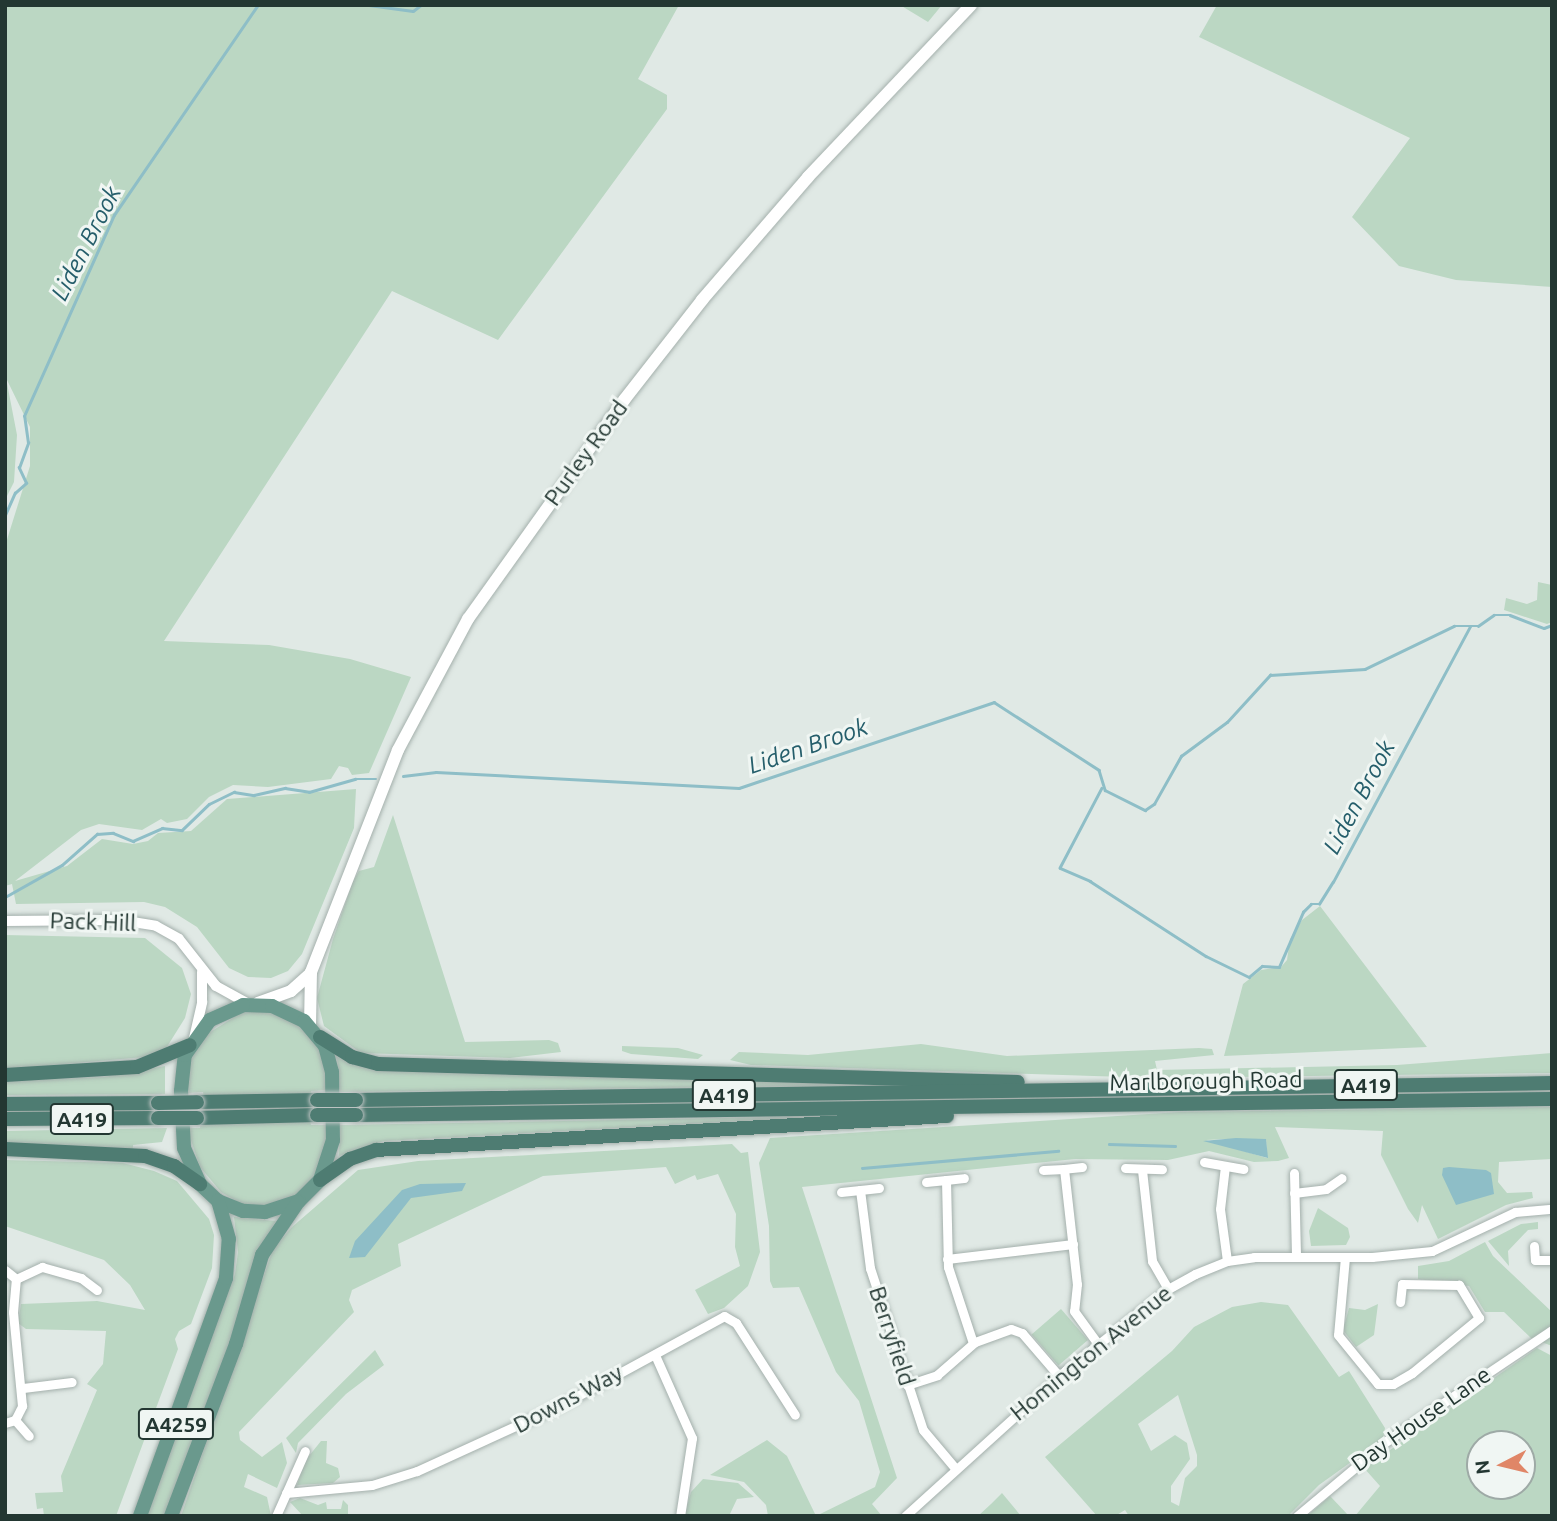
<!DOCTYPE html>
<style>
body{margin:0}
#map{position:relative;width:1557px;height:1521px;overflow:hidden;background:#e0e9e5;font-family:Ubuntu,sans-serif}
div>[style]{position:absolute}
.green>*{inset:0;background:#bbd7c3;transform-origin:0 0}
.water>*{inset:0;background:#8ebec7}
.stream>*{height:2.5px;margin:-1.25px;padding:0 1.25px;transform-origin:1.25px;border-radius:1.25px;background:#8ebec7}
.roads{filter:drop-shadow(0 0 2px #a4b0ac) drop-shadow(0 0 2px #a4b0ac)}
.minor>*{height:9px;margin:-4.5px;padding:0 4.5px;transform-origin:4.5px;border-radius:4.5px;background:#fff}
.tertiary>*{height:10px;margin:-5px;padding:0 5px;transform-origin:5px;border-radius:5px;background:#fff}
.secondary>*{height:12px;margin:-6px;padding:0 6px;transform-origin:6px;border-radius:6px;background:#fff}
.primary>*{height:14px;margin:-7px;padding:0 7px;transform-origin:7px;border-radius:7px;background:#6a998d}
.trunk>*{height:14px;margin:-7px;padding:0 7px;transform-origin:7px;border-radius:7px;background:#4e7c72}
.bridges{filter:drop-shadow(0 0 2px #bdc3c2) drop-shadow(0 0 2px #bdc3c2)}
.trunk-bridge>*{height:14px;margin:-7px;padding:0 7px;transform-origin:7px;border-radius:7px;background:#4e7c72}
span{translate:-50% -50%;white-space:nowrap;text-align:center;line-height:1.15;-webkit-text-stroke:6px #f0f6f3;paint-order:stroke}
.shield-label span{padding:2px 5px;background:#f0f6f3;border:2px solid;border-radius:5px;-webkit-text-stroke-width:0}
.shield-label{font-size:21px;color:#233732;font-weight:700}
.street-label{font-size:23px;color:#233732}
.water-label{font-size:24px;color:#255e6b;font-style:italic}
.frame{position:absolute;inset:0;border:7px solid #233732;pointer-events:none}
.north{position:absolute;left:1466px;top:1430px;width:70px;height:70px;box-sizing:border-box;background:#f0f6f3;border:2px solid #9eaaa6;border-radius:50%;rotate:263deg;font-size:19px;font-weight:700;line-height:28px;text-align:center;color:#233732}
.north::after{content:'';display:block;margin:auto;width:24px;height:32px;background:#e08667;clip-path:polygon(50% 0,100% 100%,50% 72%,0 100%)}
</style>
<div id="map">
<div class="green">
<i style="clip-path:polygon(5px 5px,679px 5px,638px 79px,667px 95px,667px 109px,498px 340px,392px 291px,164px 641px,269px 645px,350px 659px,411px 677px,369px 773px,352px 775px,348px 768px,339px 766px,331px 779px,268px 787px,233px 785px,209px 797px,187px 819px,167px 823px,161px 819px,142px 830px,99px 824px,81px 830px,15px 881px,67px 866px,102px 839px,133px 844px,148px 841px,158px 833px,191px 831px,227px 799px,356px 789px,354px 828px,302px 954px,288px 971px,271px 978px,248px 977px,229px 968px,197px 927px,165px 907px,144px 902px,16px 904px,12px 884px,5px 886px,5px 546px,30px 466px,30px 427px,6px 378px,17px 435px,14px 482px,5px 500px)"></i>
<i style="clip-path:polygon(900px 5px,942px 5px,928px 22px)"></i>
<i style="clip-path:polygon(1217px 5px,1552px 5px,1552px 287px,1456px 280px,1399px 266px,1352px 217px,1410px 138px,1199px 37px)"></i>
<i style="clip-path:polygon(1538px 582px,1552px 585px,1552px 622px,1547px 624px,1504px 610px,1506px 598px,1527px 604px,1537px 600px)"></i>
<i style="clip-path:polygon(393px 815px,465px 1042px,549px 1040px,558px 1043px,561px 1052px,510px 1058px,361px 1053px,324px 1026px,317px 998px,333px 939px,353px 881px,359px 871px,374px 867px)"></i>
<i style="clip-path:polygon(1320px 906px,1427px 1047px,1224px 1056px,1243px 984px,1261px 970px,1281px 967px,1287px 960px,1290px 939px,1302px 920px)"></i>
<i style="clip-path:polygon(5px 935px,145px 938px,182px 968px,191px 994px,185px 1018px,165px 1050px,145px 1057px,5px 1069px)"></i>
<i style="clip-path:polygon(244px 1011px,271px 1011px,301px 1026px,323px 1054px,327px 1090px,311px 1091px,311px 1096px,204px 1097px,203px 1092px,187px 1093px,191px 1055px,204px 1036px)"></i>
<i style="clip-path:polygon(921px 1044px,1007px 1056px,1199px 1048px,1212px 1049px,1214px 1055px,1155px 1061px,1157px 1070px,1397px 1065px,1552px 1053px,1552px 1073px,1156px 1078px,751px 1065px,730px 1060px,739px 1052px,808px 1055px)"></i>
<i style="clip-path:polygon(622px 1046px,678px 1048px,703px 1055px,698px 1059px,631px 1054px,622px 1051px)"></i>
<i style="clip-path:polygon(337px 1057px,379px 1071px,883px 1085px,340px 1092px)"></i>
<i style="clip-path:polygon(165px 1066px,165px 1094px,5px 1095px,5px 1081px,104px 1077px)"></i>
<i style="clip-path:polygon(1147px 1095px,1293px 1096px,357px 1110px,357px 1106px)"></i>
<i style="clip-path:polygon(evenodd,1552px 1107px,1552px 1159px,1499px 1162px,1498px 1182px,1507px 1193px,1532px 1192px,1533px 1198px,1506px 1205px,1438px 1239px,1422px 1205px,1418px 1223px,1408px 1209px,1381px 1155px,1383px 1131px,1275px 1127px,1289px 1158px,1278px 1161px,1254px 1162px,1209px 1151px,1168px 1160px,1075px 1159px,802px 1187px,897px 1478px,872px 1504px,882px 1516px,768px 1516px,766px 1505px,744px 1482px,710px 1475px,767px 1440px,787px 1456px,816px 1516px,875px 1487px,880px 1472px,859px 1401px,836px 1372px,799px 1287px,773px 1288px,770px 1281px,769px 1226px,759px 1163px,770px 1138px,1180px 1112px,1552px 1107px,1266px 1139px,1267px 1158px,1206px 1140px,1226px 1139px,1266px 1139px)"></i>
<i style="clip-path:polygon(832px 1116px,384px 1141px,339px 1156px,340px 1125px)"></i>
<i style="clip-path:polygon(310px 1121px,311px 1125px,327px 1125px,327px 1141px,316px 1175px,296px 1195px,271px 1205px,243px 1205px,221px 1192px,200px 1167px,187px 1128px,200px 1128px,201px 1123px)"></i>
<i style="clip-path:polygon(167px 1128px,162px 1142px,133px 1145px,133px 1149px,5px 1145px,5px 1131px)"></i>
<i style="clip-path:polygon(732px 1144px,741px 1153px,748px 1152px,760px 1252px,748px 1286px,724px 1308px,708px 1314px,695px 1290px,740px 1266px,735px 1247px,736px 1214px,718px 1174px,697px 1180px,695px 1175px,675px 1184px,666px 1167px,543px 1176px,398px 1244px,401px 1266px,352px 1290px,349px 1300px,354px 1312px,239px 1432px,240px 1440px,262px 1457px,282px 1442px,287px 1463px,277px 1488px,248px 1474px,244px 1487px,267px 1497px,271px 1516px,181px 1516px,273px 1249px,292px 1227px,358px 1170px,418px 1161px)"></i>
<i style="clip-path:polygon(5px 1160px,123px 1163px,154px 1171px,177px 1181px,209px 1219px,214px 1235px,212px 1268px,191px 1324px,179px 1331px,175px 1339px,178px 1349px,116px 1516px,44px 1516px,43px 1508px,37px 1509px,35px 1493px,63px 1492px,61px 1476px,97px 1390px,87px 1384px,103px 1364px,106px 1331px,26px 1329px,18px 1323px,21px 1304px,97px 1301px,145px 1310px,130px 1285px,104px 1260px,5px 1226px)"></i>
<i style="clip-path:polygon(1318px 1208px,1348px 1228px,1350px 1237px,1346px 1245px,1311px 1246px,1309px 1231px)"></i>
<i style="clip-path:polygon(234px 1217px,276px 1221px,256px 1253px,240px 1315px,166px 1516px,147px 1516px,235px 1274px,238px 1252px)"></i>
<i style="clip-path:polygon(1538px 1222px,1538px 1229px,1528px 1230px,1508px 1251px,1509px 1266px,1488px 1241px,1521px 1224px)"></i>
<i style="clip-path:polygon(1485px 1242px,1493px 1256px,1552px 1312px,1552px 1346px,1531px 1338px,1504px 1312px,1485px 1312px,1469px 1286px,1418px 1279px,1418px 1266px,1449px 1261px)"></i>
<i style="clip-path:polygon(evenodd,1261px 1302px,1288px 1305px,1339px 1377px,1349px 1371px,1385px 1428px,1383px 1439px,1319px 1485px,1288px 1516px,1129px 1516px,1125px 1510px,1115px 1516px,1097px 1516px,1045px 1457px,1172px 1351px,1194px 1327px,1232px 1307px,1261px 1302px,1178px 1395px,1197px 1455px,1197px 1466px,1185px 1478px,1179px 1506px,1171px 1502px,1171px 1486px,1190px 1459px,1187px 1443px,1175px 1435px,1151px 1451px,1138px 1424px,1178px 1395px)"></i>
<i style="clip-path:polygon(1378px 1304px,1374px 1335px,1356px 1347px,1343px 1330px,1349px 1308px,1365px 1310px)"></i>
<i style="left:1061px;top:1309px;width:41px;height:39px;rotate:49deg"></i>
<i style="clip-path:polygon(evenodd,1537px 1348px,1552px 1356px,1552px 1516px,1355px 1516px,1380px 1486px,1364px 1468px,1537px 1348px,1522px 1444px,1522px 1486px,1480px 1486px,1480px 1444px,1522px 1444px)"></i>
<i style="clip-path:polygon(375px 1350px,384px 1365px,346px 1394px,298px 1443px,296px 1453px,286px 1438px)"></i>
<i style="clip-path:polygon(321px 1441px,327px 1441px,326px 1463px,338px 1468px,340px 1477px,333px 1483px,297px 1485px,305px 1461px)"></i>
<i style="clip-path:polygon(703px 1479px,738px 1483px,754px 1497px,737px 1499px,729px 1516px,684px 1516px,691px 1492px)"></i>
<i style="clip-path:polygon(1002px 1493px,1021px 1516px,978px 1516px,991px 1504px)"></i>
<i style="clip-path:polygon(1330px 1496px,1349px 1516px,1307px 1516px)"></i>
<i style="clip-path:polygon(300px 1498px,318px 1505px,326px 1502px,327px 1509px,341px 1509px,343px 1500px,348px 1505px,348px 1516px,303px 1516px,290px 1502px)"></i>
</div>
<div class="water">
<i style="clip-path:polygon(1236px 1138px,1266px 1139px,1268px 1158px,1203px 1141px)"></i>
<i style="clip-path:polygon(1449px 1167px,1486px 1170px,1491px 1173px,1494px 1194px,1456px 1205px,1442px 1175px,1443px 1168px)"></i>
<i style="clip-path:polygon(466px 1183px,462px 1191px,411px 1198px,365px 1257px,349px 1258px,355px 1241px,402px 1190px,420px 1184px)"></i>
</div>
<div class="stream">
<i style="left:369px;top:5px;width:44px;rotate:7.8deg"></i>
<i style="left:413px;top:11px;width:10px;rotate:-37deg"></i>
<i style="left:5px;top:515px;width:24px;rotate:-66deg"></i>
<i style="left:15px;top:493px;width:15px;rotate:-42deg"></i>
<i style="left:26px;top:483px;width:17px;rotate:-115deg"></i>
<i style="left:19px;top:468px;width:27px;rotate:-70deg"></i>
<i style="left:28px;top:443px;width:27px;rotate:-98deg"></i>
<i style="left:24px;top:416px;width:220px;rotate:-65.9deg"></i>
<i style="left:114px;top:215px;width:255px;rotate:-55.6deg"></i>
<i style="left:403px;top:776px;width:33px;rotate:-7deg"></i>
<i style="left:436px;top:772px;width:303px;rotate:3deg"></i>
<i style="left:739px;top:788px;width:269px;rotate:-18.6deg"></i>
<i style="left:994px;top:702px;width:125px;rotate:32.9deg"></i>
<i style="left:1099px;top:770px;width:21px;rotate:73deg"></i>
<i style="left:1105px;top:790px;width:45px;rotate:26.6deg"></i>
<i style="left:1145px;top:810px;width:11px;rotate:-34deg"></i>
<i style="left:1154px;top:804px;width:55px;rotate:-60.6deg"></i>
<i style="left:1181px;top:756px;width:57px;rotate:-36.5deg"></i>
<i style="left:1227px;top:722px;width:64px;rotate:-47.5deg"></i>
<i style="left:1270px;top:675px;width:95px;rotate:-3.6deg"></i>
<i style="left:1365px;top:669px;width:99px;rotate:-25.8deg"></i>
<i style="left:1454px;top:626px;width:24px"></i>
<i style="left:1478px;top:626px;width:19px;rotate:-35deg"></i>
<i style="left:1494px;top:615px;width:16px"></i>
<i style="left:1510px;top:615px;width:36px;rotate:21deg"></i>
<i style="left:1544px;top:628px;width:9px;rotate:-21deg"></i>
<i style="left:1102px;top:788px;width:90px;rotate:117.7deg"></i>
<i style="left:1060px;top:868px;width:33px;rotate:23deg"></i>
<i style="left:1090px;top:881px;width:138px;rotate:32.9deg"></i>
<i style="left:1206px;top:956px;width:48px;rotate:26deg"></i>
<i style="left:1249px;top:977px;width:17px;rotate:-40deg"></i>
<i style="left:1262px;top:966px;width:17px;rotate:3deg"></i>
<i style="left:1279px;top:967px;width:60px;rotate:-66.4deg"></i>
<i style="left:1303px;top:912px;width:11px;rotate:-45deg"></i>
<i style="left:1311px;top:904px;width:8px"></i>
<i style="left:1319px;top:904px;width:26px;rotate:-58deg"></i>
<i style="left:1333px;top:882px;width:290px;rotate:-61.8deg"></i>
<i style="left:5px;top:897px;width:65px;rotate:-29.3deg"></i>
<i style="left:62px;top:865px;width:47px;rotate:-41.5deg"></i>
<i style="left:97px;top:834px;width:16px;rotate:-4deg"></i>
<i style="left:113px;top:833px;width:22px;rotate:22deg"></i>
<i style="left:133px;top:841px;width:32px;rotate:-24deg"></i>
<i style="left:162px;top:828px;width:20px;rotate:6deg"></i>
<i style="left:182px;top:830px;width:37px;rotate:-44deg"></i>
<i style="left:209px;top:804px;width:28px;rotate:-26deg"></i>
<i style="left:234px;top:792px;width:20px;rotate:9deg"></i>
<i style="left:254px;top:795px;width:32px;rotate:-13deg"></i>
<i style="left:285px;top:788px;width:24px;rotate:9deg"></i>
<i style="left:309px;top:792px;width:48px;rotate:-15.8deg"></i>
<i style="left:355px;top:779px;width:21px"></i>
<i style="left:1109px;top:1144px;width:66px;rotate:1.7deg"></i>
<i style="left:862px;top:1168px;width:197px;rotate:-5deg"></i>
</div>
<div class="roads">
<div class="minor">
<i style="left:1204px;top:1162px;width:40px;rotate:10deg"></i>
<i style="left:1225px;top:1166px;width:43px;rotate:96.6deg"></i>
<i style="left:1220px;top:1209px;width:52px;rotate:82.3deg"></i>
<i style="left:1082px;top:1167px;width:18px;rotate:174deg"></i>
<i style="left:1064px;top:1169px;width:116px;rotate:83.6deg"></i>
<i style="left:1077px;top:1284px;width:27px;rotate:96deg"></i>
<i style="left:1074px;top:1311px;width:41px;rotate:54deg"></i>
<i style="left:1125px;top:1168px;width:37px;rotate:2deg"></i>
<i style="left:1043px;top:1170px;width:21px;rotate:-3deg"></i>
<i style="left:1142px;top:1170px;width:92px;rotate:83.7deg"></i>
<i style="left:1152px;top:1261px;width:32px;rotate:60deg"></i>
<i style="left:1294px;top:1173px;width:83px;rotate:88.6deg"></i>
<i style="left:946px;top:1180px;width:18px;rotate:-6deg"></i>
<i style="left:926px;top:1182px;width:20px;rotate:-6deg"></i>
<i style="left:946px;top:1180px;width:87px;rotate:88.7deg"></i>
<i style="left:948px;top:1267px;width:80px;rotate:71.8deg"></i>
<i style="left:879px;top:1188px;width:19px;rotate:174deg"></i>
<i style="left:860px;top:1190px;width:79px;rotate:82.7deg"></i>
<i style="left:870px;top:1268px;width:170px;rotate:71.9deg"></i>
<i style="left:923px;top:1430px;width:50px;rotate:49.9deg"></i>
<i style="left:841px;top:1192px;width:19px;rotate:-6deg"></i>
<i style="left:1294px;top:1193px;width:32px;rotate:-7deg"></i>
<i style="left:1326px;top:1189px;width:19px;rotate:-35deg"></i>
<i style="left:1534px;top:1246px;width:14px;rotate:86deg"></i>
<i style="left:1535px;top:1260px;width:17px"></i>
<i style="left:1345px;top:1257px;width:78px;rotate:95.1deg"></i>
<i style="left:1338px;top:1335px;width:63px;rotate:50.8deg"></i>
<i style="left:1378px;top:1384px;width:15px"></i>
<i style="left:1393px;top:1384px;width:22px;rotate:-30deg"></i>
<i style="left:1412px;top:1373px;width:87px;rotate:-39.4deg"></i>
<i style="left:1479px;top:1318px;width:39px;rotate:-121deg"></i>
<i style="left:1459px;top:1285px;width:57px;rotate:-179deg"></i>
<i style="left:1402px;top:1284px;width:18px;rotate:96deg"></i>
<i style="left:947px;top:1259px;width:127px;rotate:-6.8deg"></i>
<i style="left:5px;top:1270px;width:14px;rotate:39deg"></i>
<i style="left:16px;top:1279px;width:29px;rotate:-25deg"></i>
<i style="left:42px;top:1267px;width:41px;rotate:15.8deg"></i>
<i style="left:81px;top:1278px;width:20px;rotate:37deg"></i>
<i style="left:655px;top:1355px;width:91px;rotate:66deg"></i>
<i style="left:692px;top:1438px;width:79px;rotate:98.7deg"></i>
<i style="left:907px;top:1385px;width:32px;rotate:-18deg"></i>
<i style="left:937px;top:1375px;width:50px;rotate:-41deg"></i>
<i style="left:975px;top:1342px;width:38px;rotate:-20deg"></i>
<i style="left:1011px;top:1329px;width:12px;rotate:20deg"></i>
<i style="left:1022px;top:1333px;width:57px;rotate:49.3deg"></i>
<i style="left:23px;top:1388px;width:49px;rotate:-7deg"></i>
<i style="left:15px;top:1420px;width:21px;rotate:49deg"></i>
<i style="left:5px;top:1423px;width:10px;rotate:-17deg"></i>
<i style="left:15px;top:1420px;width:16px;rotate:-63deg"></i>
<i style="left:22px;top:1406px;width:94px;rotate:-95.5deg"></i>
<i style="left:13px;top:1312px;width:33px;rotate:-85deg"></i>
<i style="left:286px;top:1493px;width:86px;rotate:-5.3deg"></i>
<i style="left:372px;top:1485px;width:47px;rotate:-17.3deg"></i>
<i style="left:417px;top:1471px;width:158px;rotate:-24.6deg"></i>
<i style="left:561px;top:1405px;width:186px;rotate:-28.6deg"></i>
<i style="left:724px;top:1316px;width:14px;rotate:30deg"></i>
<i style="left:736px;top:1323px;width:109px;rotate:57.3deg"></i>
<i style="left:276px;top:1516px;width:71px;rotate:-66deg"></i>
<i style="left:905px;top:1516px;width:217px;rotate:-42.2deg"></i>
<i style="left:1066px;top:1370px;width:130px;rotate:-38.5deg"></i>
<i style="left:1168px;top:1289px;width:31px;rotate:-29deg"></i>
<i style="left:1195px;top:1274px;width:35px;rotate:-22deg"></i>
<i style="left:1227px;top:1261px;width:27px;rotate:-8deg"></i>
<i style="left:1254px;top:1257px;width:118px"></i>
<i style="left:1372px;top:1257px;width:60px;rotate:-5.7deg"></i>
<i style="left:1432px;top:1251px;width:92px;rotate:-25.2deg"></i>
<i style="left:1515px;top:1212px;width:37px;rotate:-5deg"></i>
<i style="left:1297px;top:1516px;width:119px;rotate:-39.9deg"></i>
<i style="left:1388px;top:1440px;width:197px;rotate:-33.9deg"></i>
</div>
<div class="tertiary">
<i style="left:5px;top:921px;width:115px;rotate:-0.5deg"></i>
<i style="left:120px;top:920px;width:36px;rotate:9deg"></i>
<i style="left:156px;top:926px;width:26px;rotate:29deg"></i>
<i style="left:179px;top:939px;width:60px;rotate:51.8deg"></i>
<i style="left:216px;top:986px;width:37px;rotate:29deg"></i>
<i style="left:194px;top:1038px;width:37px;rotate:-77deg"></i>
<i style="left:202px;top:1002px;width:30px;rotate:-90deg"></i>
</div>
<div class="secondary">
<i style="left:258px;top:1003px;width:35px;rotate:-20deg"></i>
<i style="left:291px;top:991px;width:27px;rotate:-42deg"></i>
<i style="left:310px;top:1027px;width:55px;rotate:-89deg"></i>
<i style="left:311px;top:972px;width:238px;rotate:-68.6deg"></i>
<i style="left:398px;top:750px;width:149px;rotate:-61.9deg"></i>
<i style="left:468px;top:619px;width:269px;rotate:-54.5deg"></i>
<i style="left:624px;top:400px;width:127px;rotate:-52deg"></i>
<i style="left:702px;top:300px;width:162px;rotate:-49.2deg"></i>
<i style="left:808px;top:177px;width:237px;rotate:-46.5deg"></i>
</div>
<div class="primary">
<i style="left:243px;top:1005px;width:29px;rotate:2deg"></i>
<i style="left:272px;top:1006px;width:35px;rotate:25deg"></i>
<i style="left:304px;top:1021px;width:33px;rotate:50deg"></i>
<i style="left:325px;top:1046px;width:27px;rotate:75deg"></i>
<i style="left:332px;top:1072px;width:68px;rotate:89.2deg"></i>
<i style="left:333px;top:1140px;width:42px;rotate:108deg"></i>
<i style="left:320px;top:1180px;width:30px;rotate:135deg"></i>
<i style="left:299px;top:1201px;width:36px;rotate:162deg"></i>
<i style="left:265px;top:1212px;width:22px;rotate:-177deg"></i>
<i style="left:243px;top:1211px;width:27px;rotate:-158deg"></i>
<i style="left:218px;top:1201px;width:25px;rotate:-137deg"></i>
<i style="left:200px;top:1184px;width:39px;rotate:-114deg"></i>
<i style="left:184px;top:1148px;width:57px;rotate:-93deg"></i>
<i style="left:181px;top:1091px;width:36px;rotate:-84deg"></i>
<i style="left:185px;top:1055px;width:43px;rotate:-54.5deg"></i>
<i style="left:210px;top:1020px;width:36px;rotate:-24deg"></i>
<i style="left:140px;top:1516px;width:253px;rotate:-70.1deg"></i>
<i style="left:226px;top:1278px;width:39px;rotate:-86deg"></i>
<i style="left:229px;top:1239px;width:40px;rotate:-106deg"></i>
<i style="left:171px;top:1516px;width:184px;rotate:-69.3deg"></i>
<i style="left:236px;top:1344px;width:93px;rotate:-73.7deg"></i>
<i style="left:262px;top:1255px;width:64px;rotate:-55.8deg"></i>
</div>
<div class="trunk">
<i style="left:320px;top:1037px;width:38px;rotate:32deg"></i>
<i style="left:352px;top:1057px;width:27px;rotate:15deg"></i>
<i style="left:378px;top:1064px;width:640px;rotate:1.61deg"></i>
<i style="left:5px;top:1075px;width:132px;rotate:-3.5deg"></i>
<i style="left:137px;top:1067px;width:57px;rotate:-22.5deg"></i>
<i style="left:356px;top:1100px;width:1196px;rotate:-0.81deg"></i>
<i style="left:197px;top:1102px;width:120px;rotate:-1deg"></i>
<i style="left:5px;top:1104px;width:153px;rotate:-0.4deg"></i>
<i style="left:356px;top:1115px;width:1196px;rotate:-0.77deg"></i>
<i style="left:197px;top:1118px;width:120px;rotate:-1.4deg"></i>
<i style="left:5px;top:1119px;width:153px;rotate:-0.4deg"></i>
<i style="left:5px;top:1149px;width:140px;rotate:2.9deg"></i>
<i style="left:145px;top:1156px;width:31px;rotate:19deg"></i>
<i style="left:174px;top:1166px;width:32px;rotate:35deg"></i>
<i style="left:320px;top:1180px;width:37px;rotate:-35deg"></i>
<i style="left:350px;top:1159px;width:28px;rotate:-19deg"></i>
<i style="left:376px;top:1150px;width:572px;rotate:-3.41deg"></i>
</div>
</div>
<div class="bridges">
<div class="trunk-bridge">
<i style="left:317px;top:1100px;width:39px"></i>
<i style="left:158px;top:1103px;width:39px;rotate:-1deg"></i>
<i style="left:317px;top:1115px;width:39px"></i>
<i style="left:158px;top:1118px;width:39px"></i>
</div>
</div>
<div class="shield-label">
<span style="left:1366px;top:1085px">A419</span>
<span style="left:724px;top:1095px">A419</span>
<span style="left:82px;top:1119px">A419</span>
<span style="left:176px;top:1424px">A4259</span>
</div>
<div class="street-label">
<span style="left:586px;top:453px;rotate:-54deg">Purley Road</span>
<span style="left:93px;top:922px;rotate:2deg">Pack Hill</span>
<span style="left:1206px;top:1081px;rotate:-1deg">Marlborough Road</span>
<span style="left:892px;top:1336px;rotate:72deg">Berryfield</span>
<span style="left:1091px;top:1353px;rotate:-39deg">Homington Avenue</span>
<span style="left:568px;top:1399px;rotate:-28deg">Downs Way</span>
<span style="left:1421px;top:1419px;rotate:-35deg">Day House Lane</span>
</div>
<div class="water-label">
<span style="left:86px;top:243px;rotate:-63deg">Liden Brook</span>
<span style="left:808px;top:746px;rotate:-19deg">Liden Brook</span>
<span style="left:1359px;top:797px;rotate:-62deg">Liden Brook</span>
</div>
<div class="frame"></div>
<div class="north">N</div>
</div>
